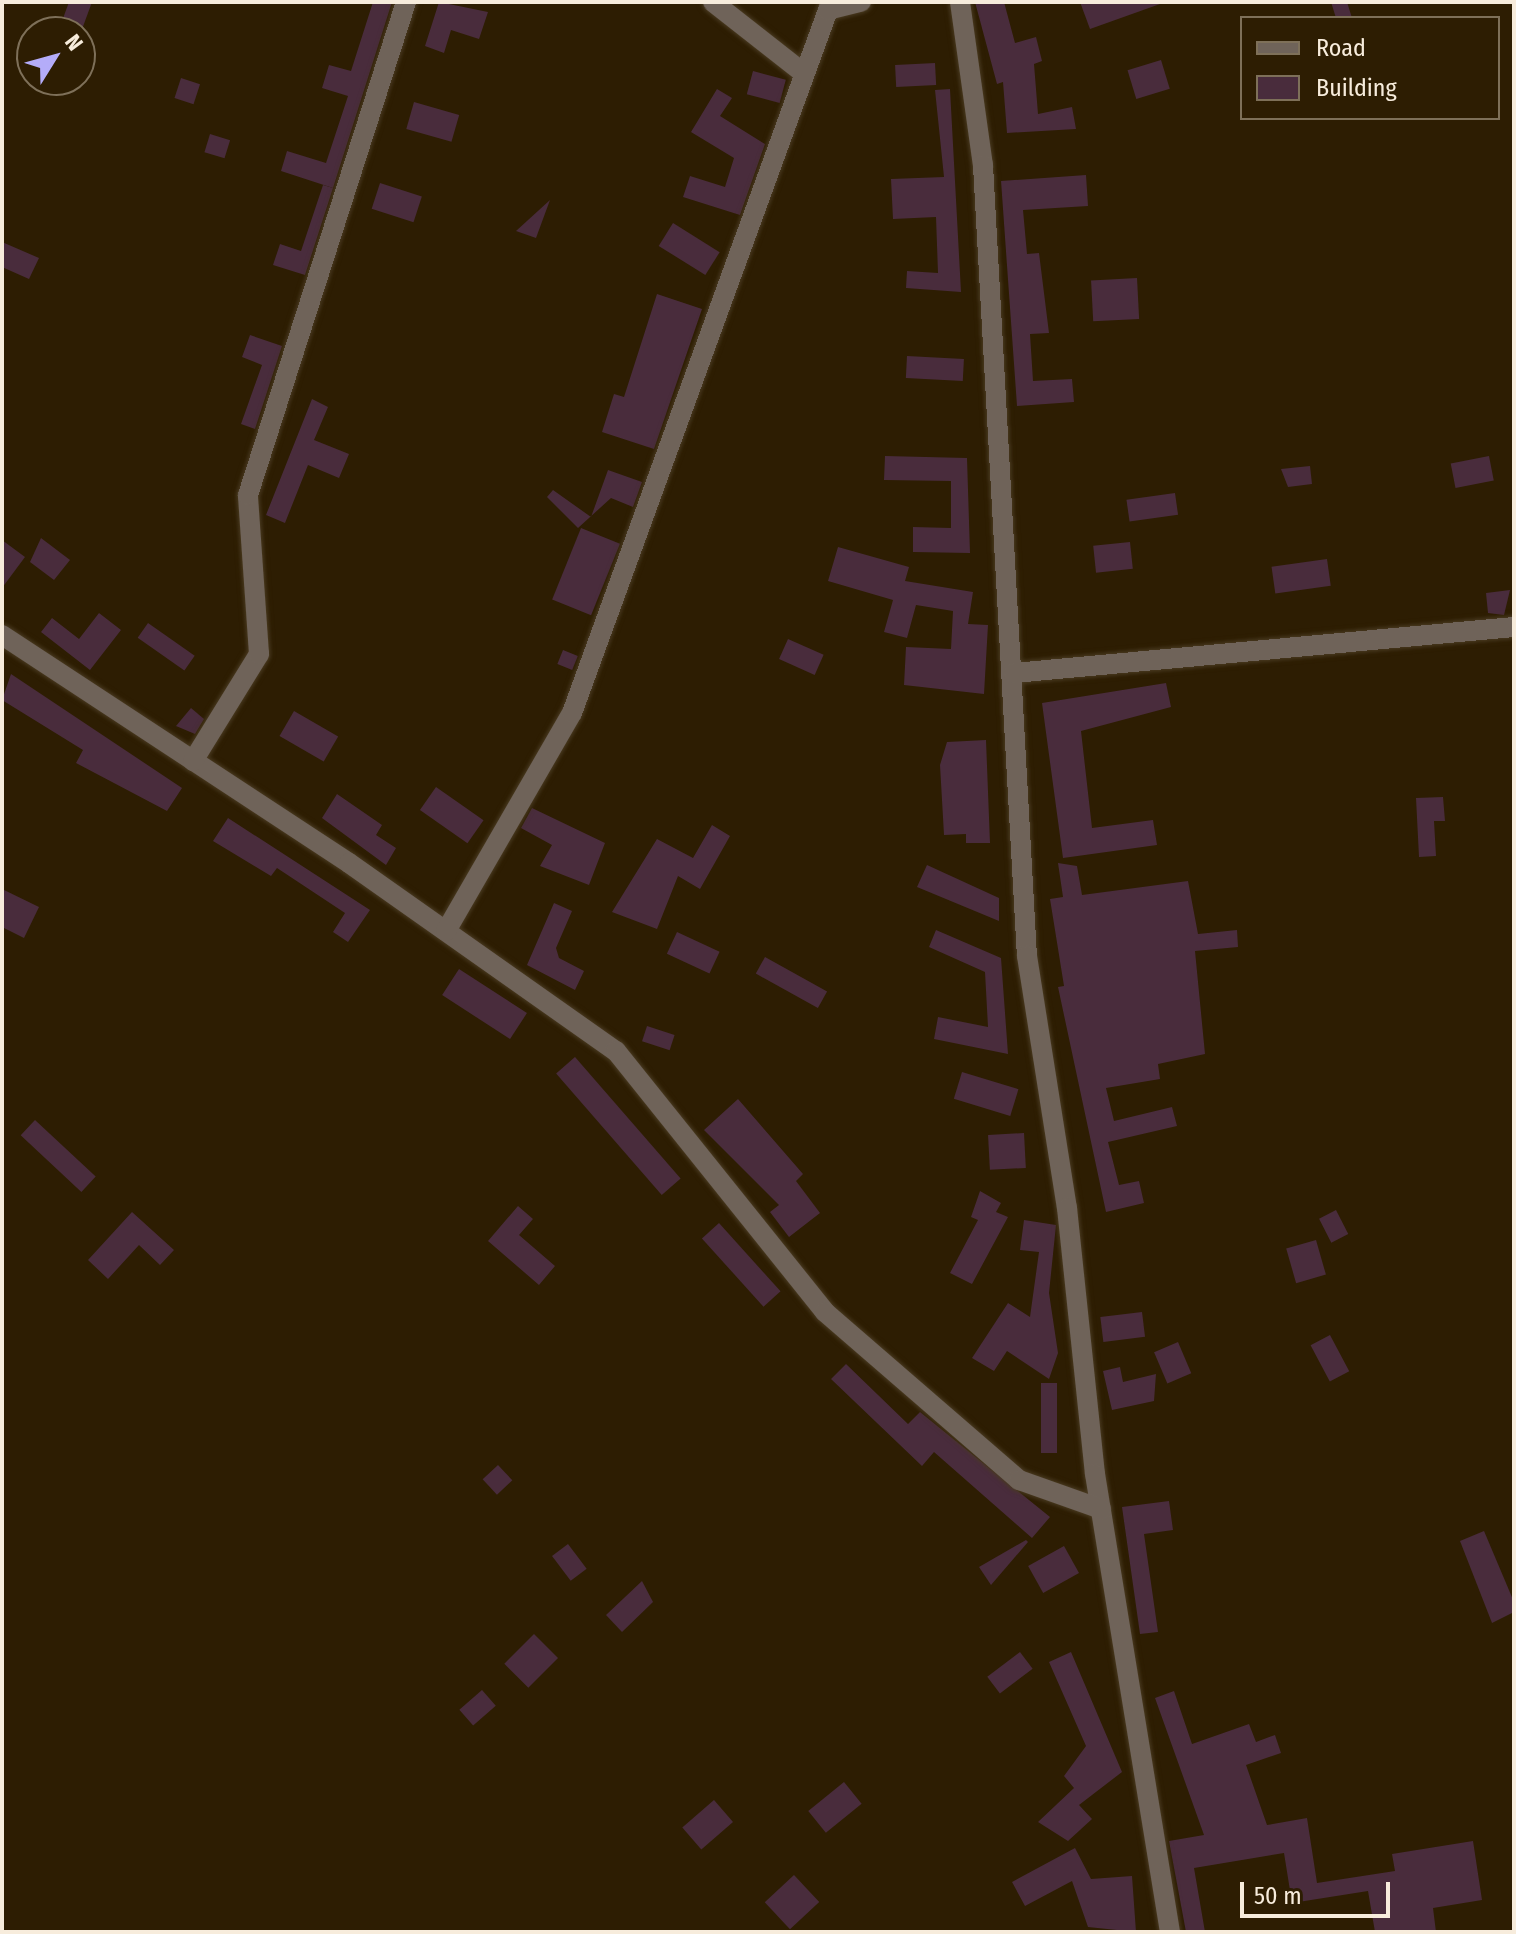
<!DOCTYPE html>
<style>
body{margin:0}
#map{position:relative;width:1516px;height:1934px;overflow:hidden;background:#2d1d02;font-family:"Fira Sans Condensed",sans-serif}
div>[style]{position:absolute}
.building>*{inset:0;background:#492c3c;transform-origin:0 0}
.roads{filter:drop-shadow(0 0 2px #493a21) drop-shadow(0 0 2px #493a21)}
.minor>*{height:20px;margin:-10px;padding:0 10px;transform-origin:10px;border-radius:10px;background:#6f6359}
span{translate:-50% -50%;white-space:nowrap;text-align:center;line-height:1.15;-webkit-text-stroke:6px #2d1d02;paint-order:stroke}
.frame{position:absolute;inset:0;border:4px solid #f7ecdc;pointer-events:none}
.legend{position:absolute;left:1240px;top:16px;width:260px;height:104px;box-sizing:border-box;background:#2d1d02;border:2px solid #7e7059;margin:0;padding:10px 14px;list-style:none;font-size:24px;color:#f7ecdc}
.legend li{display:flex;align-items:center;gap:16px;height:40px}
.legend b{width:40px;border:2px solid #7e7059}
.north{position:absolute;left:16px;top:16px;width:80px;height:80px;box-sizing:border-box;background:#2d1d02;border:2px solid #7e7059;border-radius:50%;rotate:53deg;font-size:22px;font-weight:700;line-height:32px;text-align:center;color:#f7ecdc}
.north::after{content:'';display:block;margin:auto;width:28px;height:36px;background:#b4acf9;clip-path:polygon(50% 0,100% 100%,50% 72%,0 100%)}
.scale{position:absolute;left:1240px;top:1882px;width:150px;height:36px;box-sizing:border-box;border:4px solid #f7ecdc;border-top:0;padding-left:10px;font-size:24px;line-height:28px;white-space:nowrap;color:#f7ecdc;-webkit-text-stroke:6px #2d1d02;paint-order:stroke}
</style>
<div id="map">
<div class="building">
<i style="clip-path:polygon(69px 2px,92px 2px,81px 32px,58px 32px)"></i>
<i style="clip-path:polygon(373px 2px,392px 2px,333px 188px,281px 171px,287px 151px,326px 163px,348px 96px,322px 88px,329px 65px,351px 71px)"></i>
<i style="clip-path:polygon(439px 2px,488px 12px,479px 39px,451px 30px,444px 53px,425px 46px)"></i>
<i style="clip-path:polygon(975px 2px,1004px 2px,1015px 43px,1036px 37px,1042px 61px,1034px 64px,1038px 114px,1072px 107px,1076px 129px,1007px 133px,1003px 82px,997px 84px)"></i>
<i style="clip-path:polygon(1080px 2px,1160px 2px,1160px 4px,1090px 29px)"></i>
<i style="clip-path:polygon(1331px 2px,1347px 2px,1352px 18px,1336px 18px)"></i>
<i style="left:1161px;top:60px;width:30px;height:35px;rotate:73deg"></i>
<i style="left:935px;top:63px;width:22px;height:40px;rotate:87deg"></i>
<i style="left:753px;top:71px;width:34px;height:24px;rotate:15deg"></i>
<i style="left:181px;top:78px;width:20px;height:21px;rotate:18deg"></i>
<i style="clip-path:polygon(717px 89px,732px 98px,720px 116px,765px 144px,740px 215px,683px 197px,690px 176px,725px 187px,734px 158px,691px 132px)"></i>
<i style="clip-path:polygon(950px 89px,961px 292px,906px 288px,907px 271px,938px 273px,936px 217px,893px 219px,891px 179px,944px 177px,935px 90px)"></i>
<i style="left:414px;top:102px;width:47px;height:28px;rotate:16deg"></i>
<i style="left:210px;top:134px;width:21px;height:19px;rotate:17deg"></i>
<i style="clip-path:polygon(1086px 175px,1088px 206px,1023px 210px,1027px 254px,1039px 253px,1049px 333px,1030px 334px,1033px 381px,1072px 379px,1074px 402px,1017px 406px,1001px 181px)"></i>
<i style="left:380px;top:183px;width:44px;height:27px;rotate:18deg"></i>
<i style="clip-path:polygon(323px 185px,333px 188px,305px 275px,273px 265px,280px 244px,301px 251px)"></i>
<i style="clip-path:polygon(550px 200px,536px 238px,516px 231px)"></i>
<i style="left:673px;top:223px;width:55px;height:27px;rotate:32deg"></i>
<i style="clip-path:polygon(2px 242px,39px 258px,29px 279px,2px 267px)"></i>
<i style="left:1137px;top:278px;width:41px;height:46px;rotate:87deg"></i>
<i style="clip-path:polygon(657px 294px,702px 309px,654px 449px,602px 432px,614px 394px,624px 397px)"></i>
<i style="clip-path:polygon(250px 335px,282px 346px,255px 429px,241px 424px,262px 365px,242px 357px)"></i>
<i style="left:907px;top:356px;width:57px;height:22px;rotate:3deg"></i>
<i style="clip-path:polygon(312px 399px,328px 407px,314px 440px,349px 454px,339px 478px,308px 465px,285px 523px,266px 515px)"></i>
<i style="clip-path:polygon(885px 456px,967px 458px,970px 553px,913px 552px,913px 527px,951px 528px,951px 481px,884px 480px)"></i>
<i style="left:1489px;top:456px;width:25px;height:39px;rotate:79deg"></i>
<i style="clip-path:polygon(1310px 466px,1312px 484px,1288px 487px,1281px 469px)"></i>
<i style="clip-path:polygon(608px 470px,642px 482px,633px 507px,611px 498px,578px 528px,547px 497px,553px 490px,591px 517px)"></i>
<i style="left:1175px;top:493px;width:22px;height:49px;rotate:82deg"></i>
<i style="left:581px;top:528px;width:42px;height:77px;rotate:22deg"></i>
<i style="clip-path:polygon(41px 538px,70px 560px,54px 580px,30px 562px)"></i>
<i style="clip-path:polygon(2px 540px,25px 557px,2px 588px)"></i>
<i style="left:1130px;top:542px;width:27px;height:37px;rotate:84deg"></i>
<i style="clip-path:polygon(838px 547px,909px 567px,905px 581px,973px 592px,968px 624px,988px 625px,984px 694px,904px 685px,906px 647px,951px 649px,953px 611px,916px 605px,907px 638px,884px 632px,893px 600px,828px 581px)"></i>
<i style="left:1327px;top:559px;width:27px;height:56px;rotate:82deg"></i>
<i style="clip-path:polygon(1510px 590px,1504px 615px,1488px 613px,1486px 593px)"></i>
<i style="clip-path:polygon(99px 613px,121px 630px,90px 670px,41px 632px,52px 618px,79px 639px)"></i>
<i style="left:148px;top:623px;width:57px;height:18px;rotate:35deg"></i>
<i style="left:788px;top:639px;width:39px;height:22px;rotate:24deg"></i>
<i style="left:563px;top:650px;width:16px;height:15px;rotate:22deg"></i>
<i style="clip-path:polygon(11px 674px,182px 788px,167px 811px,76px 763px,83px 750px,2px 700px)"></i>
<i style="clip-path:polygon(1166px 683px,1171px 707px,1081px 731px,1092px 828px,1153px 820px,1157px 845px,1063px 858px,1042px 703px)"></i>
<i style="clip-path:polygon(191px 708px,204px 719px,195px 734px,176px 726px)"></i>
<i style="left:294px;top:711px;width:51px;height:29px;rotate:30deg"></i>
<i style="clip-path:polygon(986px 740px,990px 843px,966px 843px,966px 834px,944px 835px,940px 765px,947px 742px)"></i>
<i style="left:436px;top:787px;width:58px;height:28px;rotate:35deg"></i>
<i style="clip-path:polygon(337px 794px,382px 825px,376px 835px,396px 848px,386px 865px,322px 818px)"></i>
<i style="clip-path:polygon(1443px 797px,1445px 821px,1434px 821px,1436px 856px,1419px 857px,1416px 798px)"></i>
<i style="clip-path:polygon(532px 808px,605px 843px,589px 885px,540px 866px,552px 845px,521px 828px)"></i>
<i style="clip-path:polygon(228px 818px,370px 910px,348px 942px,333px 932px,345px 913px,277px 868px,271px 876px,213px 841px)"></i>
<i style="clip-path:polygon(712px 825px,730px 836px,700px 889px,678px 876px,657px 929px,612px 912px,657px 839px,693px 858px)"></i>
<i style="clip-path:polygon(1058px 863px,1077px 866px,1082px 895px,1188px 881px,1198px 934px,1237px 930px,1238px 947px,1195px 951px,1205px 1054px,1158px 1064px,1160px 1079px,1106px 1088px,1114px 1121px,1172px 1107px,1177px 1126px,1108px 1142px,1119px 1185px,1139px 1181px,1144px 1203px,1106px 1212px,1058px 987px,1064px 986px,1050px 899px,1063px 897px)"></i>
<i style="clip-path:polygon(927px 865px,999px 898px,999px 921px,917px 887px)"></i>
<i style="clip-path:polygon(2px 889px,39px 907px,24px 938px,2px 927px)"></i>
<i style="clip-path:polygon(554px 903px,572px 911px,556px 948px,559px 958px,584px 971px,575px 990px,527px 965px)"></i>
<i style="clip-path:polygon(936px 930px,1001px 958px,1008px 1054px,934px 1039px,938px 1017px,988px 1027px,985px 972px,929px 947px)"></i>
<i style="left:677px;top:932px;width:47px;height:24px;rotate:25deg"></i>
<i style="left:765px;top:957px;width:71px;height:19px;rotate:29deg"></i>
<i style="left:459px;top:969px;width:81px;height:31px;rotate:33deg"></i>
<i style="left:647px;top:1026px;width:29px;height:16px;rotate:18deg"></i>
<i style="left:575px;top:1057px;width:161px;height:25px;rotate:49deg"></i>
<i style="left:962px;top:1072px;width:59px;height:28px;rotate:17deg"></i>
<i style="clip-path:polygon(738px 1099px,803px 1174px,796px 1181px,820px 1213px,789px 1237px,770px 1212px,779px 1205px,704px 1130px)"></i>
<i style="left:35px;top:1120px;width:83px;height:21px;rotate:43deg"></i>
<i style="left:1024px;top:1133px;width:35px;height:36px;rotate:87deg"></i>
<i style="clip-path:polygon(980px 1191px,1001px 1203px,996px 1212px,1008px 1217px,972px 1284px,950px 1273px,978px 1220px,971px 1217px)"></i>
<i style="clip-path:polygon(518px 1206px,533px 1219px,519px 1235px,555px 1266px,539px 1285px,488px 1241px)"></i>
<i style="left:1336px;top:1210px;width:27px;height:19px;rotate:63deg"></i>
<i style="clip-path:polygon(132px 1212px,174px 1250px,160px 1265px,139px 1245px,108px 1279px,88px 1260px)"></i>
<i style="clip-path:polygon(1024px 1220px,1056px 1225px,1049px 1293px,1058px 1353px,1049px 1379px,1007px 1351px,994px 1371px,972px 1358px,1008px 1303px,1030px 1317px,1039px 1252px,1020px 1250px)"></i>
<i style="left:719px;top:1223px;width:92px;height:23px;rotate:48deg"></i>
<i style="left:1316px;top:1240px;width:36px;height:31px;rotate:74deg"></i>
<i style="left:1142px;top:1312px;width:25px;height:42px;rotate:83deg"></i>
<i style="left:1330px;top:1335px;width:41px;height:22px;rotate:62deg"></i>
<i style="left:1178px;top:1342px;width:34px;height:26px;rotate:67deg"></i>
<i style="clip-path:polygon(846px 1364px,908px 1424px,920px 1412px,1050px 1517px,1032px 1538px,934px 1452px,922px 1466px,831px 1379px)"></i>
<i style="clip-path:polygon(1120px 1367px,1123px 1382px,1156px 1374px,1154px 1401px,1112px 1410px,1103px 1371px)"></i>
<i style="left:1041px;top:1383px;width:16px;height:70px"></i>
<i style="left:498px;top:1465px;width:21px;height:21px;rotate:47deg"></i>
<i style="clip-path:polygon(1169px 1501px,1173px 1530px,1144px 1534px,1158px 1632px,1140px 1634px,1122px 1507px)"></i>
<i style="clip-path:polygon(1484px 1531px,1514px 1602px,1514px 1612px,1492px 1623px,1460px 1541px)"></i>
<i style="clip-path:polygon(1026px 1540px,1028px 1542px,991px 1585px,979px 1567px)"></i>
<i style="left:568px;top:1544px;width:31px;height:20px;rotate:53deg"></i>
<i style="left:1064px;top:1546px;width:31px;height:41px;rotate:61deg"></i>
<i style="clip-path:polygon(642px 1581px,653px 1602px,622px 1632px,606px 1615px)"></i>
<i style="left:534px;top:1634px;width:34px;height:42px;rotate:45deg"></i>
<i style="left:1020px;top:1652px;width:21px;height:41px;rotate:53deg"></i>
<i style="clip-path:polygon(1071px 1652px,1122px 1772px,1079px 1805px,1092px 1819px,1068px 1841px,1038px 1822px,1074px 1788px,1064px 1776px,1086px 1746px,1049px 1662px)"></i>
<i style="left:482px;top:1690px;width:21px;height:30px;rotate:49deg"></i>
<i style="clip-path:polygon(1174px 1691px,1192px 1744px,1249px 1724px,1256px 1742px,1275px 1735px,1281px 1753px,1246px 1765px,1267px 1825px,1307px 1818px,1317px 1883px,1395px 1871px,1392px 1854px,1473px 1841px,1482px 1900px,1433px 1908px,1436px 1932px,1375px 1932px,1368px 1891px,1292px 1903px,1284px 1853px,1194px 1868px,1205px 1932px,1186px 1932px,1169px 1841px,1204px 1835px,1155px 1698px)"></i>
<i style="left:844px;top:1782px;width:28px;height:46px;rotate:51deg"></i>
<i style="left:714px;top:1800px;width:29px;height:42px;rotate:49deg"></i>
<i style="clip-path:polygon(1075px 1848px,1091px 1879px,1132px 1876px,1136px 1932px,1088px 1927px,1072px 1881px,1025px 1906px,1012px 1882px)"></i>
<i style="left:794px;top:1875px;width:37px;height:40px;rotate:47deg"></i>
</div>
<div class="roads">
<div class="minor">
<i style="left:713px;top:2px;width:112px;rotate:38.1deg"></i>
<i style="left:960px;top:2px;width:165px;rotate:82deg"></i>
<i style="left:983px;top:165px;width:792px;rotate:86.82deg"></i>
<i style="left:1027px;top:956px;width:255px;rotate:81deg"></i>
<i style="left:1067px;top:1208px;width:267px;rotate:84deg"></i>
<i style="left:1095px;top:1474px;width:464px;rotate:80.7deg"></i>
<i style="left:2px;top:635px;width:415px;rotate:33.3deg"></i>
<i style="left:349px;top:863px;width:327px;rotate:35.2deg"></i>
<i style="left:616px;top:1051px;width:334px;rotate:51.3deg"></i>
<i style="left:825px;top:1312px;width:257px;rotate:40.9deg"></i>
<i style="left:1019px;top:1480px;width:87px;rotate:19.5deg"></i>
<i style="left:1014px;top:673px;width:502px;rotate:-5.26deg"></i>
<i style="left:193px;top:761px;width:126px;rotate:-58.3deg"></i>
<i style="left:259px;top:654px;width:159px;rotate:-94deg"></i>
<i style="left:248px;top:495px;width:518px;rotate:-72.23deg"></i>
<i style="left:446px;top:931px;width:252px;rotate:-60deg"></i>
<i style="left:572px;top:713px;width:748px;rotate:-69.99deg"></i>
<i style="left:828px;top:10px;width:34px;rotate:-14deg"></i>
</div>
</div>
<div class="frame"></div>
<ul class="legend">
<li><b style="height:10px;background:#6f6359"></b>Road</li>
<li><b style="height:22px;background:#492c3c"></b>Building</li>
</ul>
<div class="north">N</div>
<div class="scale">50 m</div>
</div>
